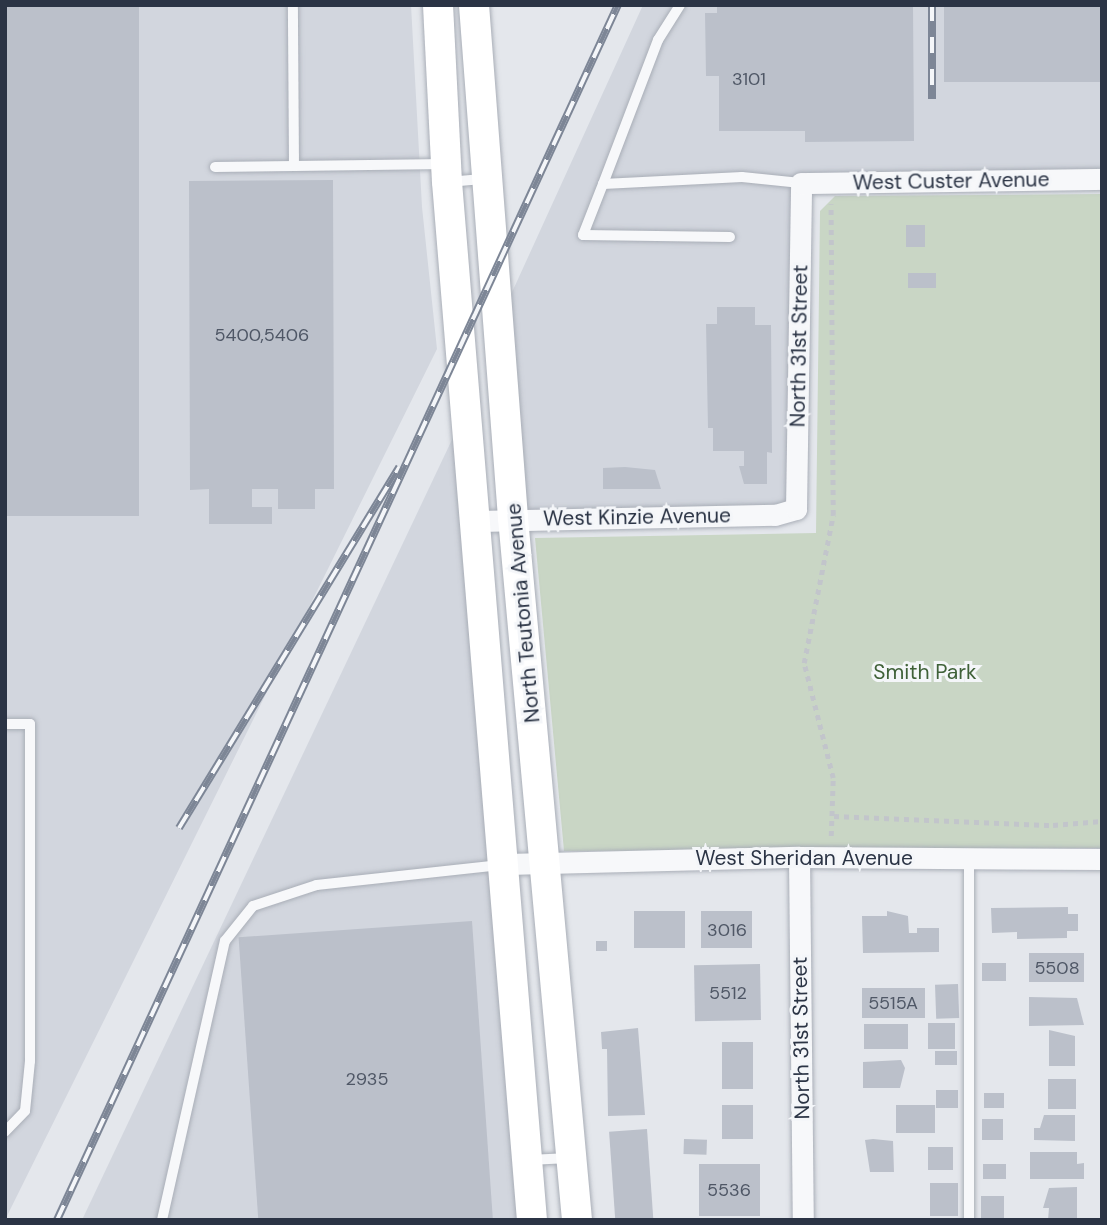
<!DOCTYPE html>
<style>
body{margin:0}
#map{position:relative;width:1107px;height:1225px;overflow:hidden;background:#e4e7ec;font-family:"DM Sans",sans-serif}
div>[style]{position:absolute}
.built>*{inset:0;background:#d2d6de}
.green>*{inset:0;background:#c9d6c5}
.building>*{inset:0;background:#bbc0ca;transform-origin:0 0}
.path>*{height:4.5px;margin-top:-2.25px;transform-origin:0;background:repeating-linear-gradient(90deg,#c2c5cb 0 5px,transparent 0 10px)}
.roads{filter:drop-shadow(0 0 2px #a9aeb7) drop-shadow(0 0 2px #a9aeb7)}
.lane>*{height:10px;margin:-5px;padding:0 5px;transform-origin:5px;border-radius:5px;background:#f7f8fa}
.street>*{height:21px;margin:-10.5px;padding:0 10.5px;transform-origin:10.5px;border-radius:10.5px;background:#f7f8fa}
.secondary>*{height:30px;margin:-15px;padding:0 15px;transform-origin:15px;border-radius:15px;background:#fff}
.rail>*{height:8px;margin-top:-4px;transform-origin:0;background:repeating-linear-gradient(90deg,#f4f6f9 0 16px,#7d8696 0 32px);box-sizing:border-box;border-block:2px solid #7d8696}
span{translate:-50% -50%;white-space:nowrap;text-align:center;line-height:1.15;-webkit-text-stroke:6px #f4f6f9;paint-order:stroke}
.number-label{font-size:18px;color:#4f5766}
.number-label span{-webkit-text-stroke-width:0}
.street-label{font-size:21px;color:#2b3445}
.park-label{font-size:21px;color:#3f6138}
.frame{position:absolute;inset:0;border:7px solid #2b3445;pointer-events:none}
</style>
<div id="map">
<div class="built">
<i style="clip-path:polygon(5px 5px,411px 5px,422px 207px,437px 349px,5px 1220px)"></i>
<i style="clip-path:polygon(643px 5px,1102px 5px,1102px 179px,801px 183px,796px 509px,513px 518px,498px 323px)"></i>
<i style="clip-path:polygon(467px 408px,532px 1220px,82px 1220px)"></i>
</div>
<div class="green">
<i style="clip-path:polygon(1102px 194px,1102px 848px,564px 851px,535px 538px,816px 533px,820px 211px,835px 196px)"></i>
</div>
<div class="building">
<i style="left:5px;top:5px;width:134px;height:511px"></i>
<i style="clip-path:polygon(717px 5px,913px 5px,914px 141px,805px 142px,805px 131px,719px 131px,719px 76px,706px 76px,705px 13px,717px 13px)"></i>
<i style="left:944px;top:5px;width:158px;height:77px"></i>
<i style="clip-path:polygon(333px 180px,334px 489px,315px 489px,315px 509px,278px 509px,278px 489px,252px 489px,252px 507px,272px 507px,272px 524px,209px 524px,209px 489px,190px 490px,189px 181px)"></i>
<i style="left:906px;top:225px;width:19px;height:22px"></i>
<i style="left:936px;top:273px;width:15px;height:28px;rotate:90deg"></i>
<i style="clip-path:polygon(717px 307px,755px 307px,755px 325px,771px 325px,772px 453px,767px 452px,767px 484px,744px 484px,739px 466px,744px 466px,744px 451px,713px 451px,713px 428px,708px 428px,706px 324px,717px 324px)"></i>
<i style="clip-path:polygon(625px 467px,655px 470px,661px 489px,603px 489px,603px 468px)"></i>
<i style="clip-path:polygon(1068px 907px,1068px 914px,1078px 914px,1078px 931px,1067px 931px,1067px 938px,1017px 939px,1017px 932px,992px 933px,991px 908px)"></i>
<i style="left:634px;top:911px;width:51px;height:37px"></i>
<i style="left:752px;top:911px;width:37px;height:51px;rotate:90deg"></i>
<i style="clip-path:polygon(887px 911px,908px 916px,909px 933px,917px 933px,917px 928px,939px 928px,939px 952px,863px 953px,862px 916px,887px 916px)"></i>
<i style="left:472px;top:921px;width:300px;height:234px;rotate:86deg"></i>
<i style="left:596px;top:941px;width:11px;height:10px"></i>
<i style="left:1084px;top:953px;width:29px;height:55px;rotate:90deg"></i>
<i style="left:982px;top:963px;width:24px;height:18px"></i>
<i style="left:760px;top:964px;width:56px;height:66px;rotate:89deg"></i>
<i style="left:958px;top:984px;width:34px;height:23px;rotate:88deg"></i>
<i style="left:862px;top:988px;width:63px;height:30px"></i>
<i style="clip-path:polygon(1029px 997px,1077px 998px,1084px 1025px,1029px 1026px)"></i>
<i style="left:955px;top:1023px;width:26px;height:27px;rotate:90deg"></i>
<i style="left:864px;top:1024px;width:44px;height:25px"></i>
<i style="clip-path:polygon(638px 1028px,645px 1115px,608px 1116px,607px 1049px,602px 1049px,601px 1032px)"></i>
<i style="clip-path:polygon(1049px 1030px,1075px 1036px,1075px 1066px,1049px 1066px)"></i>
<i style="left:722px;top:1042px;width:31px;height:47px"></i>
<i style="left:957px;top:1051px;width:14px;height:22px;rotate:90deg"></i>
<i style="clip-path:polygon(901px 1060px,905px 1068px,900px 1088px,863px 1088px,863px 1062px)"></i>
<i style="left:1048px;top:1079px;width:28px;height:30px"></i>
<i style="left:958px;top:1090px;width:18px;height:22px;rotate:90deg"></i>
<i style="left:984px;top:1093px;width:20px;height:15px"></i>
<i style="left:722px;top:1105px;width:31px;height:34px"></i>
<i style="left:935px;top:1105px;width:28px;height:39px;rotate:90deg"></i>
<i style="clip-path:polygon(1044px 1115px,1075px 1115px,1075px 1141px,1034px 1140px,1034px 1128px,1040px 1128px)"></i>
<i style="left:982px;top:1119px;width:21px;height:21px"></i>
<i style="left:647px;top:1129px;width:91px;height:38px;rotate:86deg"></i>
<i style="left:684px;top:1139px;width:23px;height:15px;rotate:2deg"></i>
<i style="clip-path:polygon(873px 1139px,893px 1141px,894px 1172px,870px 1172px,865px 1140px)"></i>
<i style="left:928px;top:1147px;width:25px;height:23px"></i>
<i style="clip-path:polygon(1030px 1152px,1077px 1152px,1077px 1164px,1084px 1163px,1084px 1179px,1030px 1179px)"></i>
<i style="left:699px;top:1164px;width:61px;height:52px"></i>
<i style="left:983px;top:1164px;width:23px;height:15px"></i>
<i style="left:930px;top:1183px;width:28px;height:33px"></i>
<i style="clip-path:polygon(1077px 1187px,1077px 1220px,1048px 1220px,1049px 1208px,1043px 1208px,1049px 1188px)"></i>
<i style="left:981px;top:1196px;width:23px;height:24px"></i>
</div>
<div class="path">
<i style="left:834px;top:816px;width:219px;rotate:2.4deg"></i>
<i style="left:1053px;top:825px;width:49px;rotate:-4.7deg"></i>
<i style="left:831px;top:836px;width:58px;rotate:-88deg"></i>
<i style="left:833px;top:778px;width:119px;rotate:-104.2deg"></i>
<i style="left:804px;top:663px;width:151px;rotate:-78.9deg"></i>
<i style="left:833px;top:515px;width:311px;rotate:-90.4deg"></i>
</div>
<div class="roads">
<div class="lane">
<i style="left:294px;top:166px;width:151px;rotate:-0.8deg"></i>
<i style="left:215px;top:167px;width:79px;rotate:-0.7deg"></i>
<i style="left:294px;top:166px;width:161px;rotate:-90.4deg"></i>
<i style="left:448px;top:182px;width:37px;rotate:-5deg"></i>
<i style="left:603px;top:184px;width:154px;rotate:-69.1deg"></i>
<i style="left:658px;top:40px;width:41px;rotate:-57.8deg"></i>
<i style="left:730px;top:237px;width:147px;rotate:-179.2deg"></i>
<i style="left:583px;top:235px;width:55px;rotate:-68.6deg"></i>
<i style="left:603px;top:184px;width:139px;rotate:-2.9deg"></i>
<i style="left:742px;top:177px;width:59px;rotate:5.8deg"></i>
<i style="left:5px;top:724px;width:25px"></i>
<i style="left:30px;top:724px;width:337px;rotate:90deg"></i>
<i style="left:30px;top:1061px;width:50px;rotate:95.7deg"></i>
<i style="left:25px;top:1111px;width:29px;rotate:134deg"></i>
<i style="left:529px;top:1160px;width:40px;rotate:-2.9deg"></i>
<i style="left:162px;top:1220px;width:286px;rotate:-77.3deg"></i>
<i style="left:225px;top:941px;width:45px;rotate:-51.3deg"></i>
<i style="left:253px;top:906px;width:67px;rotate:-18.2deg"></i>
<i style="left:317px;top:885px;width:184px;rotate:-6.2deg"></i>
<i style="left:969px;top:1220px;width:362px;rotate:-90deg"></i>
</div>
<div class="street">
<i style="left:478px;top:521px;width:297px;rotate:-1.2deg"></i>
<i style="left:775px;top:515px;width:22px;rotate:-16deg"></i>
<i style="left:796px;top:509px;width:326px;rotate:-89.1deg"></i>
<i style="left:801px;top:183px;width:301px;rotate:-0.8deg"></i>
<i style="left:799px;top:857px;width:363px;rotate:89.4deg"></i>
<i style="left:506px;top:864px;width:293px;rotate:-1.4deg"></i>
<i style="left:799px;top:857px;width:303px;rotate:0.4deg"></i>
</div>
<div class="secondary">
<i style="left:438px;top:5px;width:177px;rotate:87.1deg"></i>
<i style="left:447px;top:182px;width:1041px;rotate:85.32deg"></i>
<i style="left:474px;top:5px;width:514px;rotate:85.65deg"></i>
<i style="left:513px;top:518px;width:705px;rotate:84.79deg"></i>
</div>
</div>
<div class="rail">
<i style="left:932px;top:5px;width:94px;rotate:90deg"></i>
<i style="left:179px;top:828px;width:423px;rotate:-58.6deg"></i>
<i style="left:57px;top:1220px;width:1338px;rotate:-65.22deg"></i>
</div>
<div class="number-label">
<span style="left:749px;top:79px">3101</span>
<span style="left:262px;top:335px">5400,5406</span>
<span style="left:727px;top:930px">3016</span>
<span style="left:1057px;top:968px">5508</span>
<span style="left:728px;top:993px">5512</span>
<span style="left:893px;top:1003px">5515A</span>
<span style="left:367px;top:1079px">2935</span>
<span style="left:729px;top:1190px">5536</span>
</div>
<div class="street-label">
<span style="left:951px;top:181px;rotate:-1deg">West Custer Avenue</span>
<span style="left:799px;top:346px;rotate:-89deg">North 31st Street</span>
<span style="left:637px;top:517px;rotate:-1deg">West Kinzie Avenue</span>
<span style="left:523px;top:613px;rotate:-95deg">North Teutonia Avenue</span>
<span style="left:804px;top:858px">West Sheridan Avenue</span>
<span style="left:801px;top:1038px;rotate:-91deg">North 31st Street</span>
</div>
<div class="park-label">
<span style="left:925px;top:672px">Smith Park</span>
</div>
<div class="frame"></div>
</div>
